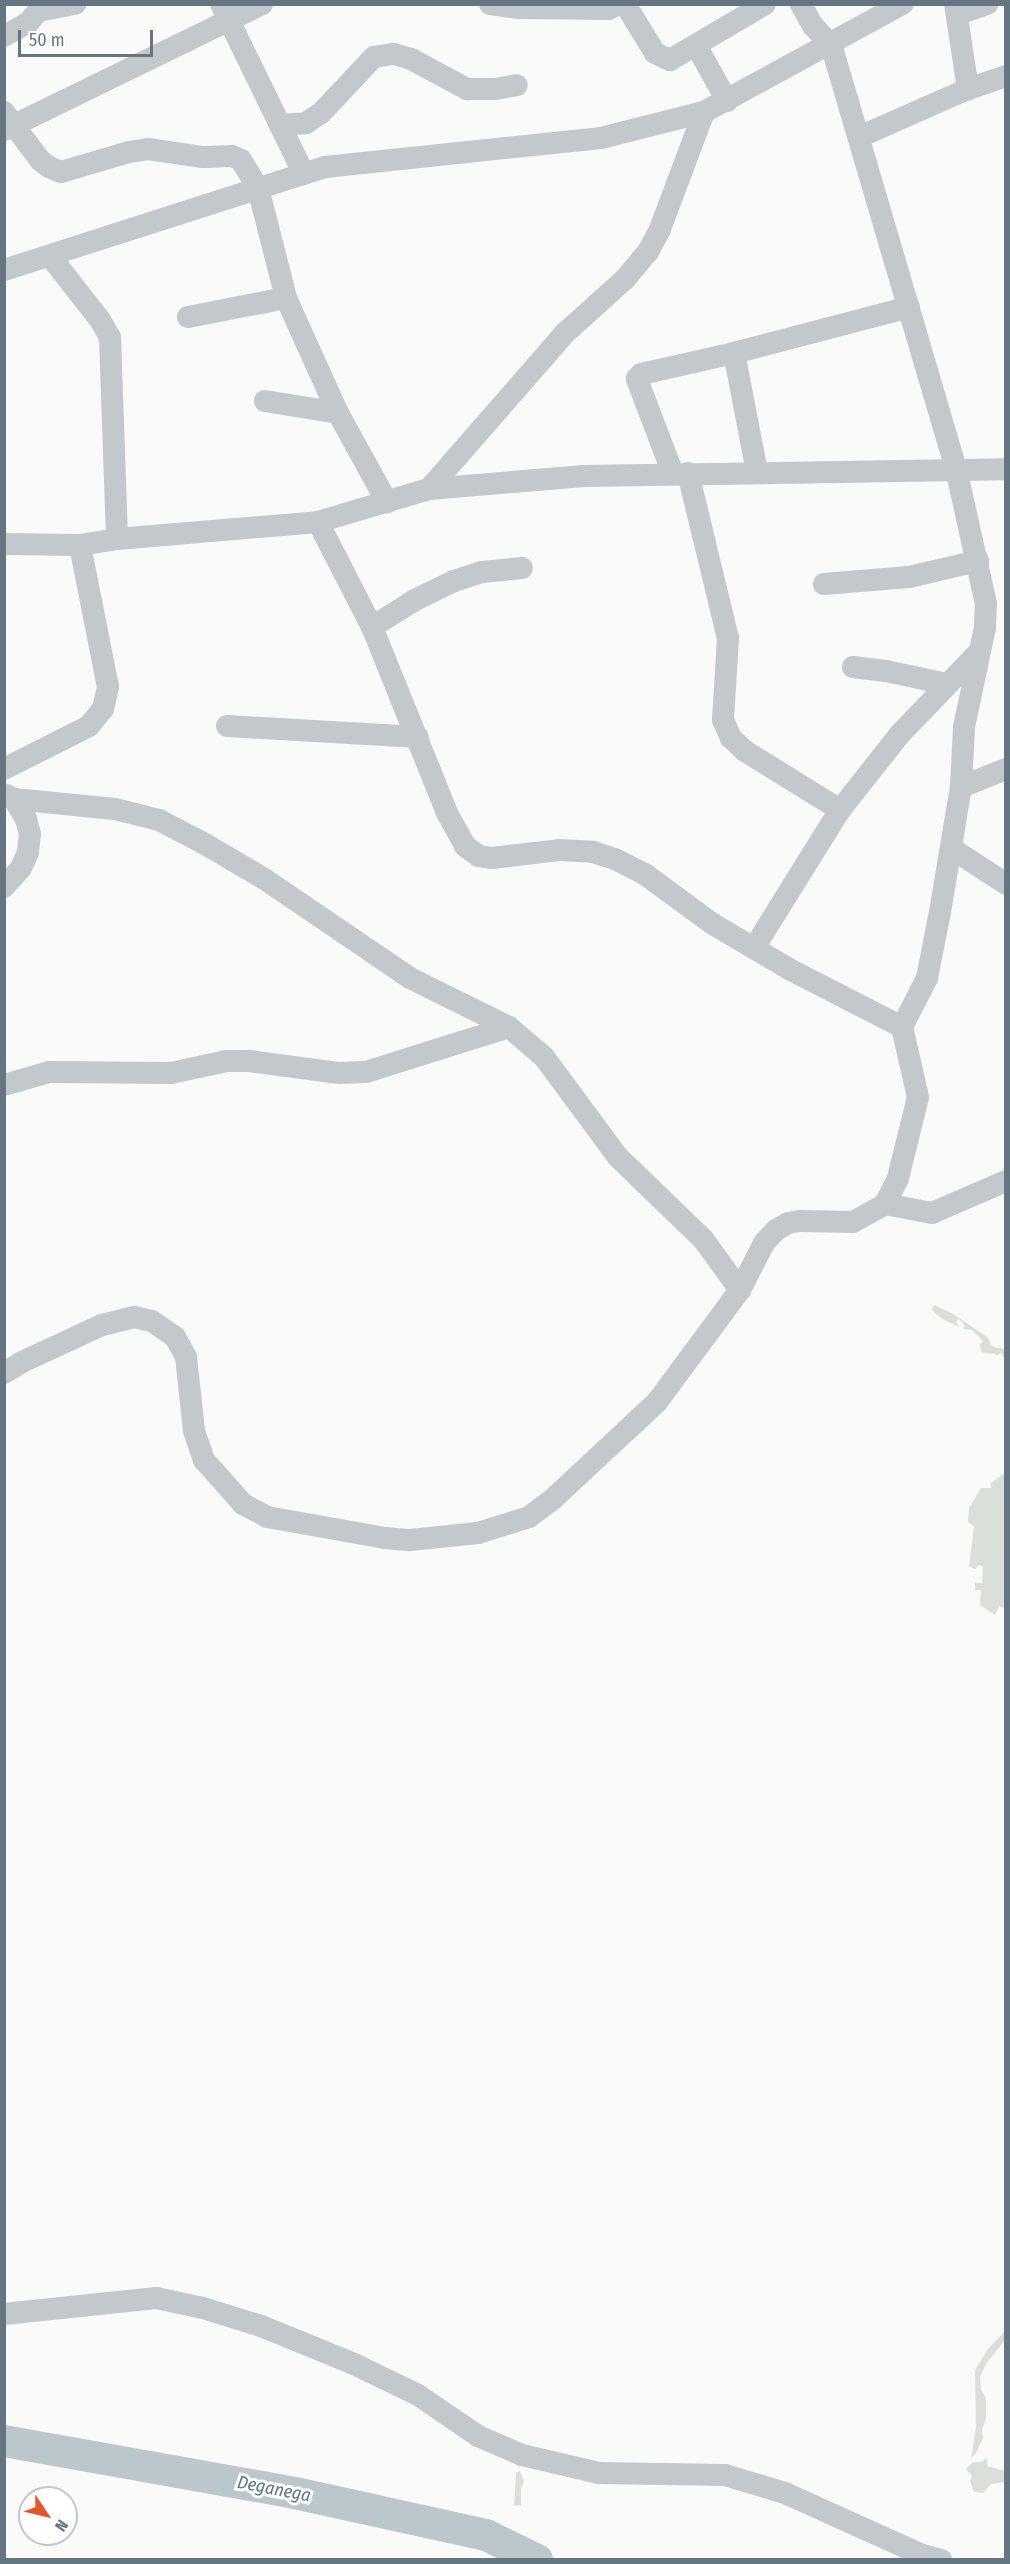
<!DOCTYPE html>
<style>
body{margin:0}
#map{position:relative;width:1010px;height:2564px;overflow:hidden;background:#fafaf8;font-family:"Fira Sans Condensed",sans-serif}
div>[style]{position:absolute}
.green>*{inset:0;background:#dadfd7}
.river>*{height:32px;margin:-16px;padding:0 16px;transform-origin:16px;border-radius:16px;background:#bbc7cb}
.minor>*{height:22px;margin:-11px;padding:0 11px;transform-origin:11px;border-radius:11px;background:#c3c8cc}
span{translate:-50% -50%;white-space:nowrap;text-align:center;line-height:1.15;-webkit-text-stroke:6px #fff;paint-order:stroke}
.water-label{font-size:18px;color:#60757c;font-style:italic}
.frame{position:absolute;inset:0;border:6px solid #657683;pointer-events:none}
.north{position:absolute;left:18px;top:2486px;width:60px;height:60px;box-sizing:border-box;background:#fff;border:2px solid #c1c8cd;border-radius:50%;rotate:125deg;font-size:16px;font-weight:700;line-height:24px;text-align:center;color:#657683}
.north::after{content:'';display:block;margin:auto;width:21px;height:27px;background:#e4572e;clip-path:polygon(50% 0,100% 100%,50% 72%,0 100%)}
.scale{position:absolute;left:18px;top:30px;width:135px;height:27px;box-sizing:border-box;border:3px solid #657683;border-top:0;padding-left:8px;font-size:18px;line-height:21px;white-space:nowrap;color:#657683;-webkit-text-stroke:4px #fff;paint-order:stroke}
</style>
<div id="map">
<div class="green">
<i style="clip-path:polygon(934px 1305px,953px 1314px,987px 1337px,993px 1347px,1005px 1349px,1005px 1359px,1001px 1353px,998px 1355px,981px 1352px,980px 1345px,983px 1341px,972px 1330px,963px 1329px,965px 1326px,959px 1319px,956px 1321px,959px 1327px,944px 1320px,932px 1310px)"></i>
<i style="clip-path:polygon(1005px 1473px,1005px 1608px,999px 1606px,995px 1615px,980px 1605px,981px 1590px,975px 1590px,975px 1583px,982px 1583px,983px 1566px,978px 1565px,976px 1569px,969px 1567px,974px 1526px,968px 1522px,969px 1508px,981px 1488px,991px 1488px,991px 1483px)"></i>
<i style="clip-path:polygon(1005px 2331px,1005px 2340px,986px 2364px,980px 2377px,981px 2390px,986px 2398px,986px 2418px,982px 2430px,983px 2438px,976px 2453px,971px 2458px,976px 2428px,975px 2370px,988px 2349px)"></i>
<i style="clip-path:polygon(984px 2459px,987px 2459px,987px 2466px,1005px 2471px,1005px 2482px,991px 2484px,983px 2493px,974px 2492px,970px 2481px,972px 2476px,966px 2469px,973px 2462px,983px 2462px)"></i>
<i style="clip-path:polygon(520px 2471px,524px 2481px,521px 2489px,521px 2505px,514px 2506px,516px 2473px)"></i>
</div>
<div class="river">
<i style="left:4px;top:2441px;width:296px;rotate:10.1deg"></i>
<i style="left:295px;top:2493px;width:196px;rotate:12.4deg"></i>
<i style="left:486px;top:2535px;width:57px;rotate:26.1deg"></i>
</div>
<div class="minor">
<i style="left:221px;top:4px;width:189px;rotate:64deg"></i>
<i style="left:490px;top:4px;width:30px;rotate:8deg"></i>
<i style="left:520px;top:8px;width:88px;rotate:0.7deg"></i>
<i style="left:608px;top:9px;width:13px;rotate:-23deg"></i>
<i style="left:625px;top:4px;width:57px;rotate:58.5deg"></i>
<i style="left:655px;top:53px;width:17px;rotate:25deg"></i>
<i style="left:670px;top:60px;width:110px;rotate:-30.5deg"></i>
<i style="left:955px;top:4px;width:86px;rotate:81.3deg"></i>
<i style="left:38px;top:11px;width:38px;rotate:-11deg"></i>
<i style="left:958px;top:14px;width:31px;rotate:-19deg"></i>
<i style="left:4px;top:36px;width:29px;rotate:-29deg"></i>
<i style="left:29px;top:22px;width:14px;rotate:-51deg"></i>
<i style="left:38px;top:11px;width:7px;rotate:-82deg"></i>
<i style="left:697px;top:47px;width:62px;rotate:60.9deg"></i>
<i style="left:4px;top:112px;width:60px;rotate:53.1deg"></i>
<i style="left:40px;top:160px;width:11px;rotate:38deg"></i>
<i style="left:49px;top:167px;width:13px;rotate:23deg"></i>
<i style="left:61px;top:172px;width:71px;rotate:-16.4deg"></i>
<i style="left:129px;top:152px;width:19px;rotate:-9deg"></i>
<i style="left:148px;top:149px;width:56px;rotate:8.3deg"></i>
<i style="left:203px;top:157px;width:29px;rotate:-2deg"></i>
<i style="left:232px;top:156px;width:10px;rotate:24deg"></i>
<i style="left:241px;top:160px;width:33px;rotate:59deg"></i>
<i style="left:258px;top:188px;width:114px;rotate:75.7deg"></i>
<i style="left:286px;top:298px;width:126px;rotate:65.7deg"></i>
<i style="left:338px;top:413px;width:102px;rotate:61.2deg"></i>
<i style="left:280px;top:125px;width:26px;rotate:-4deg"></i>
<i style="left:306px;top:123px;width:18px;rotate:-34deg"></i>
<i style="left:321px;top:113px;width:77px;rotate:-46.6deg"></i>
<i style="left:374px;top:57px;width:20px;rotate:-9deg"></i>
<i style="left:394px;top:54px;width:18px;rotate:16deg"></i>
<i style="left:411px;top:59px;width:64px;rotate:28.2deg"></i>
<i style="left:467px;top:89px;width:28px"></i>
<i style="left:495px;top:89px;width:22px;rotate:-10deg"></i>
<i style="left:4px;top:130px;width:287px;rotate:-26deg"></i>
<i style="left:859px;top:137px;width:119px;rotate:-23.8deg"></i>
<i style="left:968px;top:89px;width:40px;rotate:-18.9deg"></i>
<i style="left:50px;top:256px;width:81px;rotate:52deg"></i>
<i style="left:100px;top:320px;width:20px;rotate:60deg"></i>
<i style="left:110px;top:337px;width:202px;rotate:88deg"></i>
<i style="left:4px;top:270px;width:337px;rotate:-17.8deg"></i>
<i style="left:325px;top:167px;width:278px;rotate:-6deg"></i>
<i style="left:601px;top:138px;width:106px;rotate:-14.2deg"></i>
<i style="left:704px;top:112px;width:226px;rotate:-28.6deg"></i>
<i style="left:188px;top:317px;width:100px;rotate:-11deg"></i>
<i style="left:265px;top:401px;width:74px;rotate:9.3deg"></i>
<i style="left:757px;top:472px;width:121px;rotate:-100.9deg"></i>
<i style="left:734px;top:353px;width:181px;rotate:-14.7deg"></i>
<i style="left:688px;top:473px;width:170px;rotate:76.4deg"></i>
<i style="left:728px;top:638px;width:82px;rotate:93.5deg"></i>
<i style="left:723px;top:720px;width:20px;rotate:66deg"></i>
<i style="left:731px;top:738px;width:19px;rotate:43deg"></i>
<i style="left:745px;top:751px;width:112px;rotate:31.8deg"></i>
<i style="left:673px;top:474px;width:102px;rotate:-110.8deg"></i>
<i style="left:637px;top:379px;width:6px;rotate:-51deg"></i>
<i style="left:641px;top:374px;width:95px;rotate:-12.7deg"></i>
<i style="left:429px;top:489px;width:206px;rotate:-48.9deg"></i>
<i style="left:564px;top:334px;width:82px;rotate:-42deg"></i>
<i style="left:625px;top:279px;width:35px;rotate:-50deg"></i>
<i style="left:648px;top:252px;width:26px;rotate:-62deg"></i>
<i style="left:660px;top:229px;width:125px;rotate:-69.4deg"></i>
<i style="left:318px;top:522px;width:118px;rotate:62.8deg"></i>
<i style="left:372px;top:627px;width:201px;rotate:68deg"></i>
<i style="left:447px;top:813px;width:38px;rotate:61deg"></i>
<i style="left:465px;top:846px;width:17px;rotate:36deg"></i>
<i style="left:479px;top:856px;width:13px;rotate:9deg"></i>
<i style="left:492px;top:858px;width:67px;rotate:-6.8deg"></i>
<i style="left:559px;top:850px;width:34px;rotate:3deg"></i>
<i style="left:593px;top:852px;width:23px;rotate:18deg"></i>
<i style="left:615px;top:859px;width:35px;rotate:27deg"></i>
<i style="left:646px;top:875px;width:83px;rotate:36.2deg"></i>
<i style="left:713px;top:924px;width:88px;rotate:30.6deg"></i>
<i style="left:789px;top:969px;width:127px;rotate:27.2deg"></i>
<i style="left:4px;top:544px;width:76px;rotate:0.8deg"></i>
<i style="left:80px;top:545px;width:37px;rotate:-9deg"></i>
<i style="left:117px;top:539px;width:202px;rotate:-4.8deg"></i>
<i style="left:318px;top:522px;width:116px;rotate:-16.6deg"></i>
<i style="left:429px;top:489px;width:155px;rotate:-4.8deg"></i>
<i style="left:583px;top:476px;width:423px;rotate:-0.9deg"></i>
<i style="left:824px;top:584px;width:85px;rotate:-4.7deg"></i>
<i style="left:909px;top:577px;width:71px;rotate:-13.1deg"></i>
<i style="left:372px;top:627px;width:51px;rotate:-32.1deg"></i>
<i style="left:415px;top:600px;width:43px;rotate:-26deg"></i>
<i style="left:454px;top:581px;width:29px;rotate:-18deg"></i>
<i style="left:482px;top:572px;width:40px;rotate:-5.7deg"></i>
<i style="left:853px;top:667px;width:33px;rotate:7deg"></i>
<i style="left:886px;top:671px;width:62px;rotate:12deg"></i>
<i style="left:227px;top:726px;width:191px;rotate:3.3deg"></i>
<i style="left:4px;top:769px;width:95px;rotate:-26.8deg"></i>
<i style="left:89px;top:726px;width:22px;rotate:-51deg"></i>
<i style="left:103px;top:709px;width:23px;rotate:-77deg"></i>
<i style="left:108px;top:687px;width:145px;rotate:-101.2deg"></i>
<i style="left:961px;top:787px;width:48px;rotate:-21.8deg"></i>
<i style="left:14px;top:799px;width:101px;rotate:5.7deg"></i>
<i style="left:115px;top:809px;width:45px;rotate:14deg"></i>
<i style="left:159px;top:820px;width:52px;rotate:27.6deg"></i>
<i style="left:205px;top:844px;width:67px;rotate:30.4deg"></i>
<i style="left:263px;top:878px;width:178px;rotate:34.2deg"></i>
<i style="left:410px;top:978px;width:110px;rotate:26.3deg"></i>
<i style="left:509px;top:1027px;width:46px;rotate:40.6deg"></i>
<i style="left:544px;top:1057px;width:124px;rotate:53.5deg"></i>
<i style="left:618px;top:1157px;width:118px;rotate:44deg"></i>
<i style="left:703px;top:1239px;width:63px;rotate:54deg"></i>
<i style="left:951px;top:848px;width:66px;rotate:33.2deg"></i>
<i style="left:4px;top:887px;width:25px;rotate:-48deg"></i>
<i style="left:21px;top:868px;width:17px;rotate:-66deg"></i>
<i style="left:28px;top:852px;width:18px;rotate:-84deg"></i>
<i style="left:30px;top:834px;width:16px;rotate:-105deg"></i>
<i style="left:26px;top:819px;width:23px;rotate:-121deg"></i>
<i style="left:14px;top:799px;width:9px;rotate:-153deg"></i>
<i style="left:754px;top:948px;width:163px;rotate:-58.1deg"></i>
<i style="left:840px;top:810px;width:97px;rotate:-51.7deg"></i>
<i style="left:900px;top:734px;width:112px;rotate:-46.1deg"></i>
<i style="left:4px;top:1085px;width:47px;rotate:-16.1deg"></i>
<i style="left:49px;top:1072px;width:122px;rotate:0.5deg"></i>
<i style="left:171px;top:1073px;width:57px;rotate:-12.1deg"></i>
<i style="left:227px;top:1061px;width:22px"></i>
<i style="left:249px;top:1061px;width:91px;rotate:7.6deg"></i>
<i style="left:339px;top:1073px;width:27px;rotate:-2deg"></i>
<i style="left:366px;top:1072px;width:150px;rotate:-17.5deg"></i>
<i style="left:885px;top:1204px;width:48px;rotate:10.8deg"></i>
<i style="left:932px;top:1213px;width:81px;rotate:-23.4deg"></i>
<i style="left:4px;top:1373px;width:21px;rotate:-31deg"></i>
<i style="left:22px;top:1362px;width:88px;rotate:-24.8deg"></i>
<i style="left:102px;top:1325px;width:33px;rotate:-14deg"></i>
<i style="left:134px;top:1317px;width:18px;rotate:13deg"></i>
<i style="left:152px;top:1321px;width:28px;rotate:35deg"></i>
<i style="left:175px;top:1337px;width:23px;rotate:61deg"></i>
<i style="left:186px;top:1357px;width:74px;rotate:83.8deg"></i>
<i style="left:194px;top:1431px;width:31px;rotate:71deg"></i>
<i style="left:204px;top:1460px;width:59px;rotate:48.4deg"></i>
<i style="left:243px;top:1504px;width:27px;rotate:28deg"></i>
<i style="left:267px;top:1517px;width:120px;rotate:10.1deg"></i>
<i style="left:385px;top:1538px;width:25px;rotate:5deg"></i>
<i style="left:410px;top:1540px;width:68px;rotate:-5.9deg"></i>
<i style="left:478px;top:1533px;width:53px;rotate:-17.4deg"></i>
<i style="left:529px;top:1517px;width:31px;rotate:-37deg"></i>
<i style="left:554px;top:1498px;width:141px;rotate:-43deg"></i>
<i style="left:657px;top:1402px;width:139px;rotate:-53.5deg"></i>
<i style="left:740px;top:1290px;width:53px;rotate:-62.9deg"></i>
<i style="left:764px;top:1243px;width:18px;rotate:-47deg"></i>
<i style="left:776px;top:1230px;width:14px;rotate:-30deg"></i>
<i style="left:788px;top:1223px;width:13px;rotate:-9deg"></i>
<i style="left:801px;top:1221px;width:52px;rotate:1.1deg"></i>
<i style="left:853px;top:1222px;width:37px;rotate:-29deg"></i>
<i style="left:885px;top:1204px;width:29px;rotate:-63deg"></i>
<i style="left:898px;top:1178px;width:83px;rotate:-76.1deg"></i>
<i style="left:918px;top:1097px;width:72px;rotate:-102.9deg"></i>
<i style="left:902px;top:1027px;width:55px;rotate:-63deg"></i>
<i style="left:927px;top:978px;width:67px;rotate:-78.9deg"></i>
<i style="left:940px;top:912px;width:127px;rotate:-80.5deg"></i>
<i style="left:961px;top:787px;width:60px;rotate:-87.1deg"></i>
<i style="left:964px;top:727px;width:102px;rotate:-78.1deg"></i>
<i style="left:985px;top:627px;width:23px;rotate:-88deg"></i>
<i style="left:986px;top:604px;width:138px;rotate:-102.5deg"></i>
<i style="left:956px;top:469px;width:442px;rotate:-106.4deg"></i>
<i style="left:831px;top:45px;width:26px;rotate:-133deg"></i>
<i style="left:813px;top:26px;width:25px;rotate:-119deg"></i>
<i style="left:4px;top:2314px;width:153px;rotate:-6deg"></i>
<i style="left:156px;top:2298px;width:48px;rotate:12deg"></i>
<i style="left:203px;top:2308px;width:61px;rotate:17.2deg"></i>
<i style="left:261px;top:2326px;width:100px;rotate:22.2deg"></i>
<i style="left:354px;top:2364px;width:71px;rotate:25.8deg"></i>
<i style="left:418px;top:2395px;width:73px;rotate:34.3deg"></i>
<i style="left:478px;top:2436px;width:48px;rotate:23.4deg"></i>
<i style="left:522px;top:2455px;width:79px;rotate:13.2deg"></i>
<i style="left:599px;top:2473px;width:126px;rotate:0.9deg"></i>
<i style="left:725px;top:2475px;width:63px;rotate:16.7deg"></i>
<i style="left:785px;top:2493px;width:150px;rotate:24.3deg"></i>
<i style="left:922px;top:2555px;width:20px;rotate:15deg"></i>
</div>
<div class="water-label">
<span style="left:274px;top:2489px;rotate:11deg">Deganega</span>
</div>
<div class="frame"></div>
<div class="north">N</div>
<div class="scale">50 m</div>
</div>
